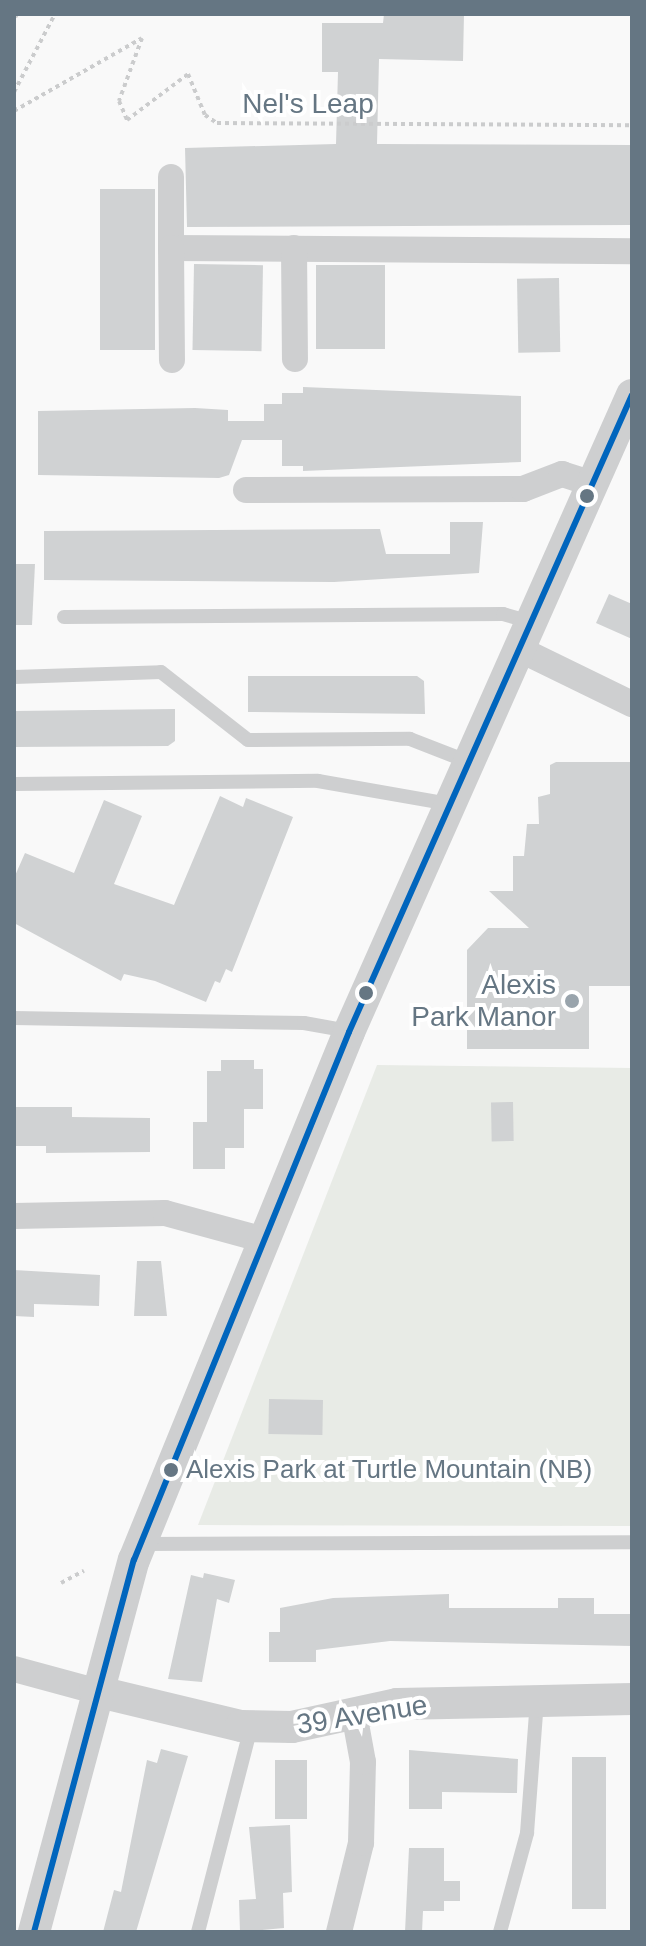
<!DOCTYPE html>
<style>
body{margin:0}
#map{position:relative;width:646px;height:1946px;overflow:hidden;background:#f9f9f9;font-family:Helvetica,sans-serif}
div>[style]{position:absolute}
.green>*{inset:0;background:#e8ebe6}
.building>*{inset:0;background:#d0d2d3;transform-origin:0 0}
.path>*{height:4px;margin-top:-2px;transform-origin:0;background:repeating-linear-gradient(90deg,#cbcccd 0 4px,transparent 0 8px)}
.service>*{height:14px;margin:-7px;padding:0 7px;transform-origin:7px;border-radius:7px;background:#cecfd0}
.minor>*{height:26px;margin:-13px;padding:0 13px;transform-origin:13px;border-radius:13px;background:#cecfd0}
.tertiary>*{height:32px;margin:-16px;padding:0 16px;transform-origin:16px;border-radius:16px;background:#cecfd0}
.bus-1>*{height:6px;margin:-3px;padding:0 3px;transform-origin:3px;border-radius:3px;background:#0065bd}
.dots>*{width:22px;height:22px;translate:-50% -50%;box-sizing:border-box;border:4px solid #fff;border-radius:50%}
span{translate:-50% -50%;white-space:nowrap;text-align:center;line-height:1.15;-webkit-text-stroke:8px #fff;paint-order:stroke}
.bus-label{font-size:26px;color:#657683}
.left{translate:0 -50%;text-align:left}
.street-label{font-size:28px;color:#657683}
.poi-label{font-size:28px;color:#657683}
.right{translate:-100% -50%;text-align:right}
.frame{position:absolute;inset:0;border:16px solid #657683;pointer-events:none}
</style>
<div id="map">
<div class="green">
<i style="clip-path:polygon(377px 1065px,632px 1068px,632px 1526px,198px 1525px)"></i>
</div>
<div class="building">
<i style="clip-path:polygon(384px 14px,464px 14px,463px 61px,379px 59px,377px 144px,632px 145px,632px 225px,187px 227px,185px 148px,336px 144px,338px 72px,322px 72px,322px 23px,383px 23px)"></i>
<i style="left:100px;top:189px;width:55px;height:161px"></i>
<i style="left:194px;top:264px;width:69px;height:86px;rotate:1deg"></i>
<i style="left:316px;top:265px;width:69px;height:84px"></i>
<i style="left:559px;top:278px;width:74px;height:42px;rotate:89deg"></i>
<i style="clip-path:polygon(303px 387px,521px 396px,521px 462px,303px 471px,303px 466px,282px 466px,282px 440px,242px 440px,229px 475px,219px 478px,38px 475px,38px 411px,195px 408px,228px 410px,228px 421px,264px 421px,264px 404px,282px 404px,282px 393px,303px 393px)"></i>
<i style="clip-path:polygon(450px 522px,483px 522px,479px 573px,334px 582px,44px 580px,44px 531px,380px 529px,386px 554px,450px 554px)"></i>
<i style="clip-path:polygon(14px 564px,35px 564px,32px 625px,14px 625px)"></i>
<i style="clip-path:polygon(609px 594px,632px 604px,632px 639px,596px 623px)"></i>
<i style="clip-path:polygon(248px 676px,417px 676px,424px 681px,425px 714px,248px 712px)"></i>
<i style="clip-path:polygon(175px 709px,175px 741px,168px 746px,14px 747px,14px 711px)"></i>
<i style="clip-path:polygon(556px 762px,632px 762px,632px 986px,589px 986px,589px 1049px,467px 1049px,467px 950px,488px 928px,529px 928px,489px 891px,513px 891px,513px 856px,524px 856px,527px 824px,539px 824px,538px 797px,550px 794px,550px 765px)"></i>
<i style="clip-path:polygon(220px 796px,243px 807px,246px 798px,293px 817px,232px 972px,226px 969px,220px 983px,215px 981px,206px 1002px,155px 981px,124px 974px,121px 981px,14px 923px,14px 878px,25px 853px,74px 873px,104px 800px,142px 816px,114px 884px,174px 905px)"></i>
<i style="clip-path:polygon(221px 1060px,254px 1060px,254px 1069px,263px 1069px,263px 1109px,244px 1109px,244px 1148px,225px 1148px,225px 1169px,193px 1169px,193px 1122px,207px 1122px,207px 1071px,221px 1071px)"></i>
<i style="left:513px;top:1102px;width:39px;height:22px;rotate:89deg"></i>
<i style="clip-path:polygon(14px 1107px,72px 1107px,72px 1117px,150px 1118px,150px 1152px,46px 1153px,46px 1146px,14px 1146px)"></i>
<i style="clip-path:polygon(137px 1261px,161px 1261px,167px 1316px,134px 1316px)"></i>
<i style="clip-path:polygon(14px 1270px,100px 1275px,99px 1306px,34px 1304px,34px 1317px,14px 1316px)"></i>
<i style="left:269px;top:1399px;width:54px;height:35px;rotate:1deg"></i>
<i style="clip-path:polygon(204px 1573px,235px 1580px,229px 1603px,217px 1599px,202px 1682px,168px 1679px,191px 1575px,203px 1578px)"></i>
<i style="clip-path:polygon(449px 1594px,449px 1608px,558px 1608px,558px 1598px,594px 1598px,594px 1614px,632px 1614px,632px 1646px,390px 1641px,316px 1650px,316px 1662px,269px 1662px,269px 1632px,280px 1632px,280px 1608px,333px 1598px)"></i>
<i style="clip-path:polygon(161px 1749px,188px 1756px,136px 1932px,103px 1932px,114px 1890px,121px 1892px,147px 1760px,157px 1763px)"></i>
<i style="clip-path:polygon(409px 1750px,518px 1759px,517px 1793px,442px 1792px,442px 1809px,409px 1809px)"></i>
<i style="left:572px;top:1757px;width:34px;height:152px"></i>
<i style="left:275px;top:1760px;width:32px;height:59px"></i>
<i style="clip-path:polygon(290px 1825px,292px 1892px,283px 1893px,284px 1928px,240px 1932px,239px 1900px,256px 1899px,249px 1827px)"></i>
<i style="clip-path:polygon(409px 1848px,444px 1848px,444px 1881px,460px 1881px,460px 1901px,444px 1901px,444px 1911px,423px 1911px,422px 1932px,405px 1932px)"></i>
</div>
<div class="path">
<i style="left:14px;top:17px;width:7px;rotate:-27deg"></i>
<i style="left:14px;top:92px;width:88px;rotate:-62.3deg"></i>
<i style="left:14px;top:111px;width:147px;rotate:-29.7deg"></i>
<i style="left:142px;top:38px;width:67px;rotate:110.1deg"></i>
<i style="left:119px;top:101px;width:21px;rotate:67deg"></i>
<i style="left:127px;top:120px;width:76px;rotate:-37deg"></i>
<i style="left:188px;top:74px;width:44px;rotate:67.5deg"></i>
<i style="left:205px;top:115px;width:14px;rotate:34deg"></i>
<i style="left:217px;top:123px;width:415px;rotate:0.3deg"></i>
<i style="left:61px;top:1583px;width:26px;rotate:-28deg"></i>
</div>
<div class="service">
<i style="left:64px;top:617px;width:439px;rotate:-0.4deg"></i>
<i style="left:503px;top:614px;width:29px;rotate:16deg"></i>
<i style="left:14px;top:677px;width:147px;rotate:-1.9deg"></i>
<i style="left:161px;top:672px;width:110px;rotate:38deg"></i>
<i style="left:248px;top:740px;width:162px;rotate:-0.4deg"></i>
<i style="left:410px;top:739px;width:63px;rotate:21.3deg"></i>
<i style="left:14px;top:784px;width:304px;rotate:-0.6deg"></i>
<i style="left:318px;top:781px;width:134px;rotate:9.9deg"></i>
<i style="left:14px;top:1018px;width:290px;rotate:1deg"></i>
<i style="left:304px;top:1023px;width:46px;rotate:10.1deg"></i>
<i style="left:142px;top:1544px;width:490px;rotate:-0.2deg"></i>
<i style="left:198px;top:1932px;width:212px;rotate:-75.5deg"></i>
<i style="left:500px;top:1932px;width:103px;rotate:-74.7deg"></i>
<i style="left:527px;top:1833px;width:132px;rotate:-85.7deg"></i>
</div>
<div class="minor">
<i style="left:171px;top:177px;width:71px;rotate:90deg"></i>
<i style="left:171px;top:248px;width:461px;rotate:0.4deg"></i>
<i style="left:171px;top:248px;width:112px;rotate:89.5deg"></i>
<i style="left:294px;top:248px;width:111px;rotate:89.5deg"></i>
<i style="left:246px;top:490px;width:277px;rotate:-0.2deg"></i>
<i style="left:523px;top:489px;width:42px;rotate:-21deg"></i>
<i style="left:562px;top:474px;width:33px;rotate:18deg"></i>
<i style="left:519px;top:649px;width:126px;rotate:26deg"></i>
<i style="left:14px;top:1216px;width:151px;rotate:-1.1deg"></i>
<i style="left:165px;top:1213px;width:99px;rotate:15.2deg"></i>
<i style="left:14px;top:1669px;width:84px;rotate:15.2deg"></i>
<i style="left:339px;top:1932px;width:92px;rotate:-76.1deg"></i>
<i style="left:361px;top:1843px;width:81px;rotate:-88.6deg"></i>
<i style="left:363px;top:1762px;width:50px;rotate:-100.4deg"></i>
</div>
<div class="tertiary">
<i style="left:95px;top:1691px;width:150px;rotate:13.5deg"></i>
<i style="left:241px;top:1726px;width:51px;rotate:1.1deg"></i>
<i style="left:292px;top:1727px;width:107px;rotate:-12.4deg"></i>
<i style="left:397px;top:1704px;width:235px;rotate:-1.2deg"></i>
<i style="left:34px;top:1932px;width:385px;rotate:-75deg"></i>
<i style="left:134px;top:1560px;width:570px;rotate:-67.84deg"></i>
<i style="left:349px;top:1032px;width:697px;rotate:-66.05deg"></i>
</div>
<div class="bus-1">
<i style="left:34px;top:1932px;width:385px;rotate:-75deg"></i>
<i style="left:134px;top:1560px;width:570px;rotate:-67.84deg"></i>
<i style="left:349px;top:1032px;width:697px;rotate:-66.05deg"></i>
</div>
<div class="dots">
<i style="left:587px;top:496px;background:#657683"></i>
<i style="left:366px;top:993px;background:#657683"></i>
<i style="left:572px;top:1001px;background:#99a4ac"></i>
<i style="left:171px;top:1470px;background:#657683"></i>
</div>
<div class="bus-label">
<span class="left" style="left:186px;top:1470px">Alexis Park at Turtle Mountain (NB)</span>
</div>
<div class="street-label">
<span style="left:308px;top:104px">Nel's Leap</span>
<span style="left:362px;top:1715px;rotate:-9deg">39 Avenue</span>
</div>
<div class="poi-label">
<span class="right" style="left:556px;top:1001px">Alexis<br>Park Manor</span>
</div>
<div class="frame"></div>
</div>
